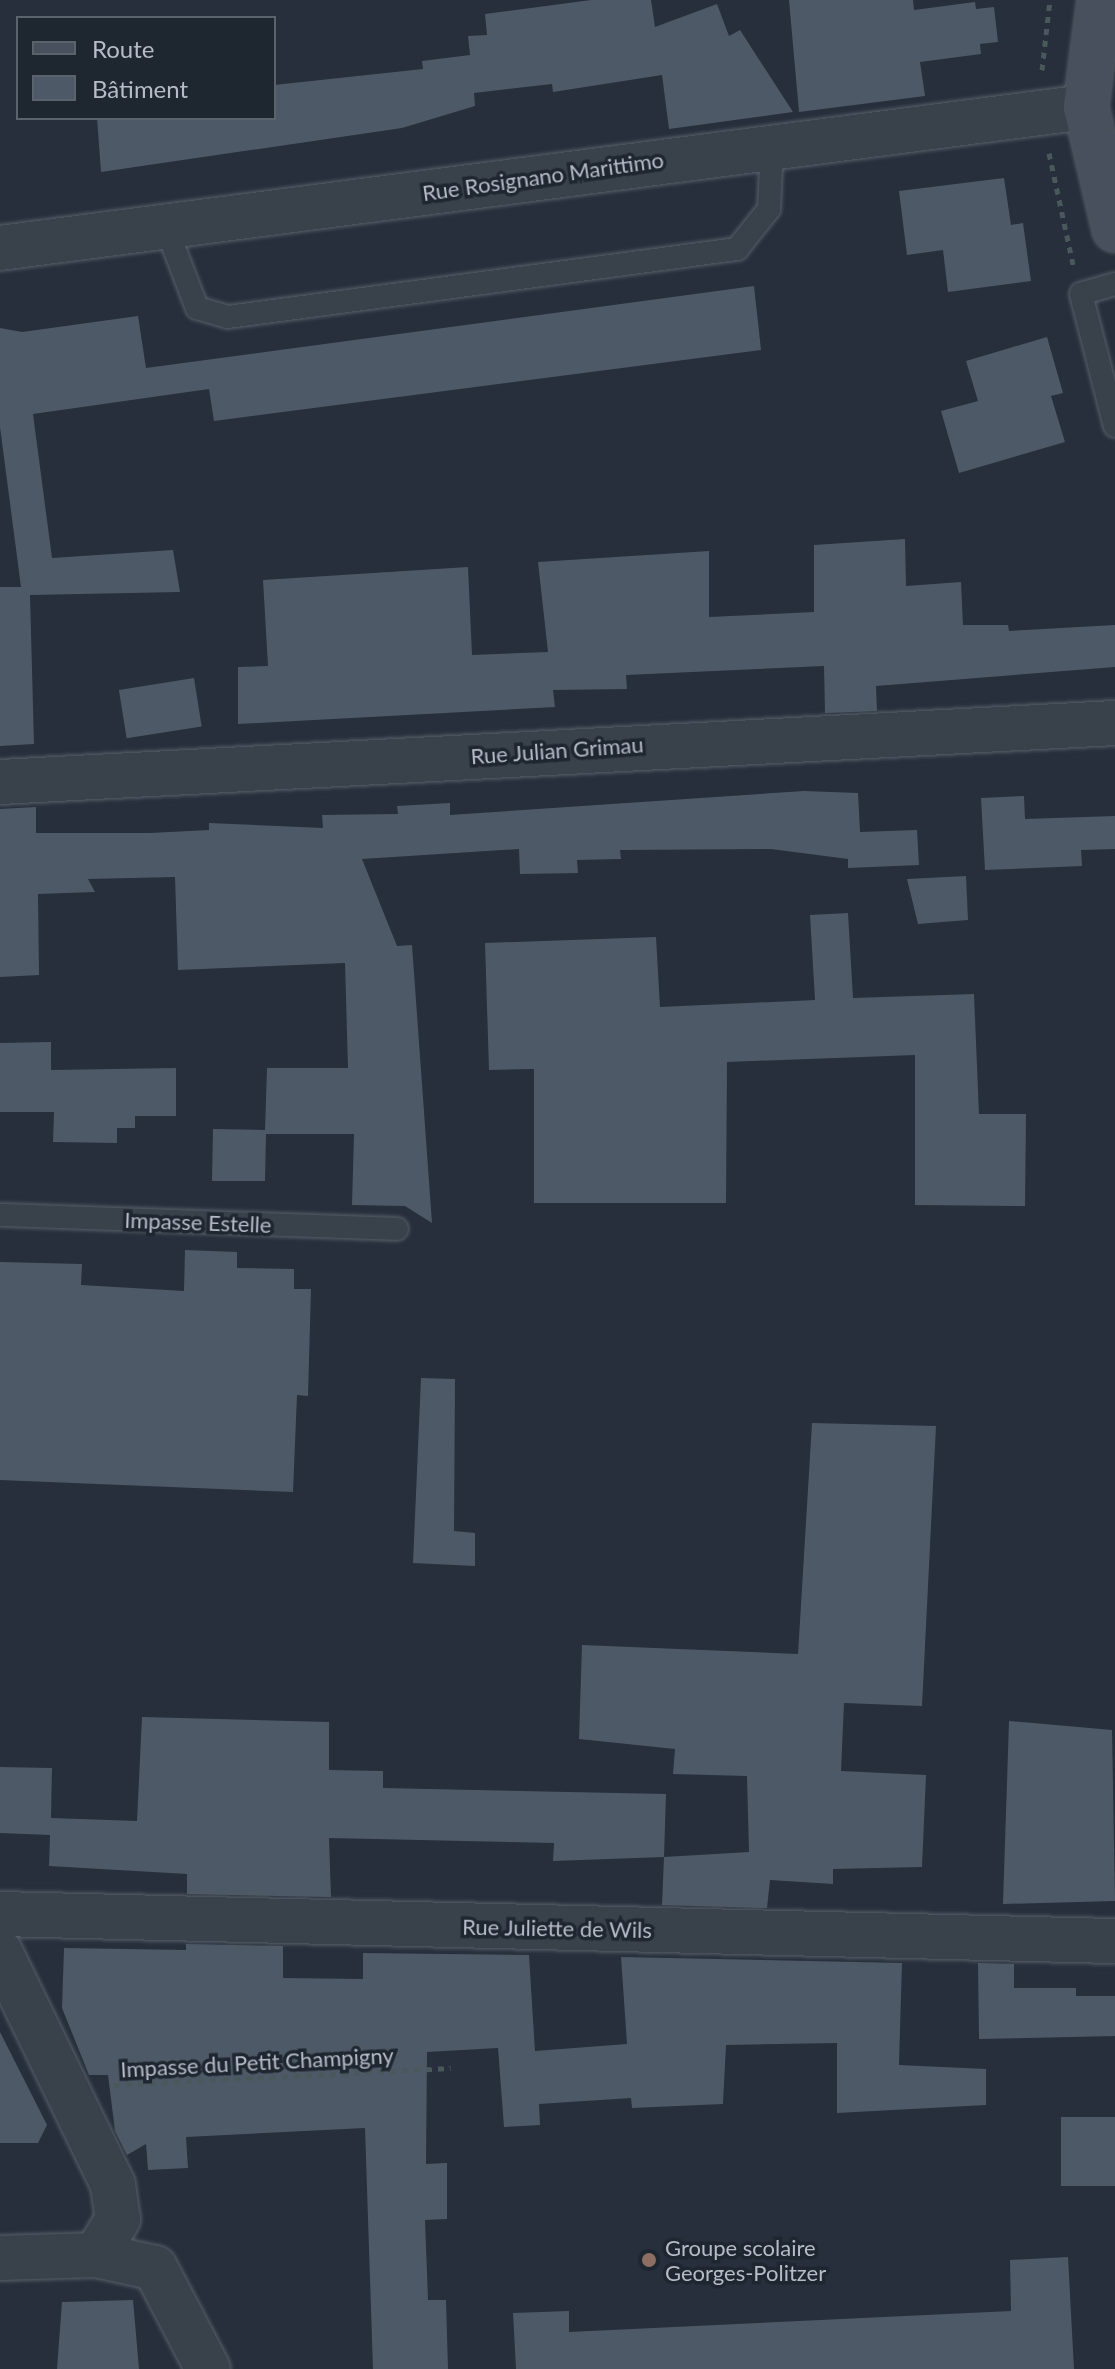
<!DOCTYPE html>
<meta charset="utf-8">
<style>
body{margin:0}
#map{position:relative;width:1115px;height:2369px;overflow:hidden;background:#262f3b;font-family:Lato,sans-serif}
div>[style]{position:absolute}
.building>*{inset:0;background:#4e5967;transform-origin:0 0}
.path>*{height:5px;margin-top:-2.5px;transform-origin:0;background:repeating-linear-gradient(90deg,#48585b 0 6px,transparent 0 12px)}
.roads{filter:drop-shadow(0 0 2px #575f69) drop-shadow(0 0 2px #575f69)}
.lane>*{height:22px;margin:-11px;padding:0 11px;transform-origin:11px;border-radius:11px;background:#39414b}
.street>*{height:44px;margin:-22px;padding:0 22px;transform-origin:22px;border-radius:22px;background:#39414b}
.secondary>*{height:44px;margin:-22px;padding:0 22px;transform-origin:22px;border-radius:22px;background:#48505e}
.dots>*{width:22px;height:22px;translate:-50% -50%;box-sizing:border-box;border:4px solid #1e2630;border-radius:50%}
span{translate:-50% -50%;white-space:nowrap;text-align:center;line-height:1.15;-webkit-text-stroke:7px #1e2630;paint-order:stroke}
.street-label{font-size:22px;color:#b5bcc7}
.poi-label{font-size:22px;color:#b5bcc7}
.left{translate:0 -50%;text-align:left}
.legend{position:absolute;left:16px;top:16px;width:260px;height:104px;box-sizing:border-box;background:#1e2630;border:2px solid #5a626c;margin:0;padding:10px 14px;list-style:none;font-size:24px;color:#b5bcc7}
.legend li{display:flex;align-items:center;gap:16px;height:40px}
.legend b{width:40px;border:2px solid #5a626c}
</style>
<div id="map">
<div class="building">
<i style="clip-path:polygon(591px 0,651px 0,655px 27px,717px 4px,729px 36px,740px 30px,793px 112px,669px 129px,662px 75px,553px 92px,552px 84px,474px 93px,475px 106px,402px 128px,101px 172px,97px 118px,274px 118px,274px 85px,423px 69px,422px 61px,470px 55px,468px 36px,487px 35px,485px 14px)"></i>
<i style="clip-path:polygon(789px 0,913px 0,914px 10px,975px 2px,976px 9px,994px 7px,998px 42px,980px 44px,981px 54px,920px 62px,925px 96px,799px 112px)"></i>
<i style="clip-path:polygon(1004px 178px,1011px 225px,1023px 223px,1031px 281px,948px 292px,943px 250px,907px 255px,899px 191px)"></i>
<i style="clip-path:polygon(754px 286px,761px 350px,214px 421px,209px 389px,33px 414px,52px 558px,173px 550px,180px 592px,30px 595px,34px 744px,0 746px,0 587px,21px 587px,0 427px,0 328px,22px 332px,138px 316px,146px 368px)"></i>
<i style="clip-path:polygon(1047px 337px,1063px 393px,1051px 396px,1065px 442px,959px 473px,941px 411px,978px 401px,966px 361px)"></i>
<i style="clip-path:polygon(905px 539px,906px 586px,961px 582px,963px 625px,1008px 625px,1009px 631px,1115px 625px,1115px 667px,876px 686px,877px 711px,825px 713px,824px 666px,626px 675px,627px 689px,553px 690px,555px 707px,238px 724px,238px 667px,268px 666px,263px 580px,468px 567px,472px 655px,548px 652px,538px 562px,709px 551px,709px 617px,814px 612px,814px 545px)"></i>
<i style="left:194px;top:678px;width:49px;height:76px;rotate:81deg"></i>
<i style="clip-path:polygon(804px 791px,858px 793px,860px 832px,917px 830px,919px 865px,848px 868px,848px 859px,771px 849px,620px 850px,621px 859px,577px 860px,578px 873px,520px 874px,519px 849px,362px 859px,397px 946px,412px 945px,432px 1223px,405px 1206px,352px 1205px,354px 1134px,266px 1134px,265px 1181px,212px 1181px,213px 1129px,265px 1130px,267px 1068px,348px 1068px,345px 963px,178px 970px,175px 877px,88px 879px,95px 892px,38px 894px,39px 975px,0 977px,0 809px,36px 807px,36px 833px,150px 833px,209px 830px,209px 823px,323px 828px,322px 815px,398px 814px,397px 806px,450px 803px,450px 815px)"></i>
<i style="clip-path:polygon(1024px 796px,1025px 819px,1115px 816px,1115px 849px,1081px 850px,1082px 866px,985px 870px,981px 798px)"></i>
<i style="clip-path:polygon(966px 876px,968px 920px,918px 924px,907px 879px)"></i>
<i style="clip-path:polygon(848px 913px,853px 998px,974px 994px,979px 1114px,1026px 1114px,1025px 1206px,915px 1205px,915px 1055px,727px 1062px,726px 1203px,534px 1203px,534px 1069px,489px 1070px,485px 943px,656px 937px,660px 1007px,815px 1000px,810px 915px)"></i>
<i style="clip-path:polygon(51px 1042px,51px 1070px,176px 1068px,176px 1116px,135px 1116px,135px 1128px,117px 1128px,117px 1143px,53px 1142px,54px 1112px,0 1112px,0 1043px)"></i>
<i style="clip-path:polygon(185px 1250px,237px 1252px,237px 1268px,294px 1269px,294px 1289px,311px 1289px,308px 1396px,297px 1395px,293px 1492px,0 1480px,0 1262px,82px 1264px,81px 1285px,184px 1291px)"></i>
<i style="clip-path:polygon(421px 1378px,455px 1379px,454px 1531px,475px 1533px,475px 1566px,413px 1563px)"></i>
<i style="clip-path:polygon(812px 1423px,936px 1426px,922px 1706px,844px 1703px,841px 1771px,926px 1775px,922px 1867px,833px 1869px,833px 1884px,770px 1880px,767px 1908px,662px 1905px,664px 1857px,749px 1852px,747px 1776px,673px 1774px,675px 1749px,579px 1739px,582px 1645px,798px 1654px)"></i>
<i style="clip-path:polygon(142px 1717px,329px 1722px,329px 1770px,383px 1771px,383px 1788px,666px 1794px,664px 1857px,553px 1861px,554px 1843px,329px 1838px,331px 1897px,187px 1894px,187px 1874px,49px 1866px,50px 1835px,0 1833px,0 1767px,52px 1768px,51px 1818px,137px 1821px)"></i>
<i style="clip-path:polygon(1009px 1721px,1112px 1730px,1115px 1901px,1003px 1904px)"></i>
<i style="clip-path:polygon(186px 1944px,283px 1946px,283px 1978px,363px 1979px,363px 1953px,529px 1955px,535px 2051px,627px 2044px,621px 1957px,902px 1963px,899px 2065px,986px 2069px,986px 2105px,837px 2113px,837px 2043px,726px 2045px,723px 2104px,632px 2108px,631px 2098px,539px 2104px,540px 2125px,504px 2127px,498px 2048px,427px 2052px,426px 2164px,447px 2163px,447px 2219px,425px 2220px,428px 2300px,446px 2300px,448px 2369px,373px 2369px,365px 2128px,186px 2137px,188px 2168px,148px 2170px,146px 2144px,127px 2155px,115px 2131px,108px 2075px,89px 2075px,62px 2008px,64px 1948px,186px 1950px)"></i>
<i style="clip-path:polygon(978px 1963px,1014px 1964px,1014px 1988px,1076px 1988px,1076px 1996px,1115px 1996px,1115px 2036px,979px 2039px)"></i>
<i style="clip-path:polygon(0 2032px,47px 2125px,38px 2143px,0 2143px)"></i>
<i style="left:1115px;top:2117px;width:69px;height:54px;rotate:90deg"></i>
<i style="clip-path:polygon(1068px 2257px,1074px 2369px,516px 2369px,513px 2313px,569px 2311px,569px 2332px,1011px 2311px,1010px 2260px)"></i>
<i style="clip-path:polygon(133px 2300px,139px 2369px,57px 2369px,62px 2302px)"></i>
</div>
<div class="path">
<i style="left:1042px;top:70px;width:70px;rotate:-83.5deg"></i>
<i style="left:1049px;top:153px;width:114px;rotate:77.8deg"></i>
<i style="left:114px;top:2085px;width:337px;rotate:-2.9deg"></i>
</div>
<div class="roads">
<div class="lane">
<i style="left:166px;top:227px;width:87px;rotate:69.1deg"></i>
<i style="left:197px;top:308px;width:32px;rotate:16deg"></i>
<i style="left:228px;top:317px;width:514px;rotate:-7.61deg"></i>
<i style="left:737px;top:249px;width:51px;rotate:-51.3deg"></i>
<i style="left:769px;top:209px;width:63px;rotate:-87.3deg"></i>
<i style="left:1115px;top:284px;width:35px;rotate:164deg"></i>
<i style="left:1081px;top:294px;width:136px;rotate:75.6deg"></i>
<i style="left:0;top:1215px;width:397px;rotate:2deg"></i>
</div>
<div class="street">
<i style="left:0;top:248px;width:1095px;rotate:-7.4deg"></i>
<i style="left:0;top:782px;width:1117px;rotate:-3.03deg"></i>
<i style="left:0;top:1914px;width:1115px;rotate:1.39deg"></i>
<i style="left:0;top:1952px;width:259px;rotate:64.1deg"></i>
<i style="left:113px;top:2185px;width:34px;rotate:82deg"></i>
<i style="left:118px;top:2219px;width:42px;rotate:121.4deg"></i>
<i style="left:0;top:2258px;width:96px;rotate:-1.8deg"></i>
<i style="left:96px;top:2255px;width:60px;rotate:12.4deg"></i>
<i style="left:155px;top:2268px;width:114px;rotate:62.3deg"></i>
</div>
<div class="secondary">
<i style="left:1100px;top:0;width:108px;rotate:97.5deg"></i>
<i style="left:1086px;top:107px;width:126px;rotate:76.7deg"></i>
</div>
</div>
<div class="dots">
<i style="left:649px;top:2260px;background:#8d6e63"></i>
</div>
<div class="street-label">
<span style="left:543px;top:176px;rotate:-8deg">Rue Rosignano Marittimo</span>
<span style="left:557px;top:750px;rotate:-4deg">Rue Julian Grimau</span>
<span style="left:198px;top:1222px;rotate:2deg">Impasse Estelle</span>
<span style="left:557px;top:1928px;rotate:1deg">Rue Juliette de Wils</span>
<span style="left:257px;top:2062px;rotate:-3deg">Impasse du Petit Champigny</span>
</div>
<div class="poi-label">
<span class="left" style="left:665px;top:2260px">Groupe scolaire<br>Georges-Politzer</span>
</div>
<ul class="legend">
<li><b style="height:10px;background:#48505e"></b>Route</li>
<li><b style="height:22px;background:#4e5967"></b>Bâtiment</li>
</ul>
</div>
